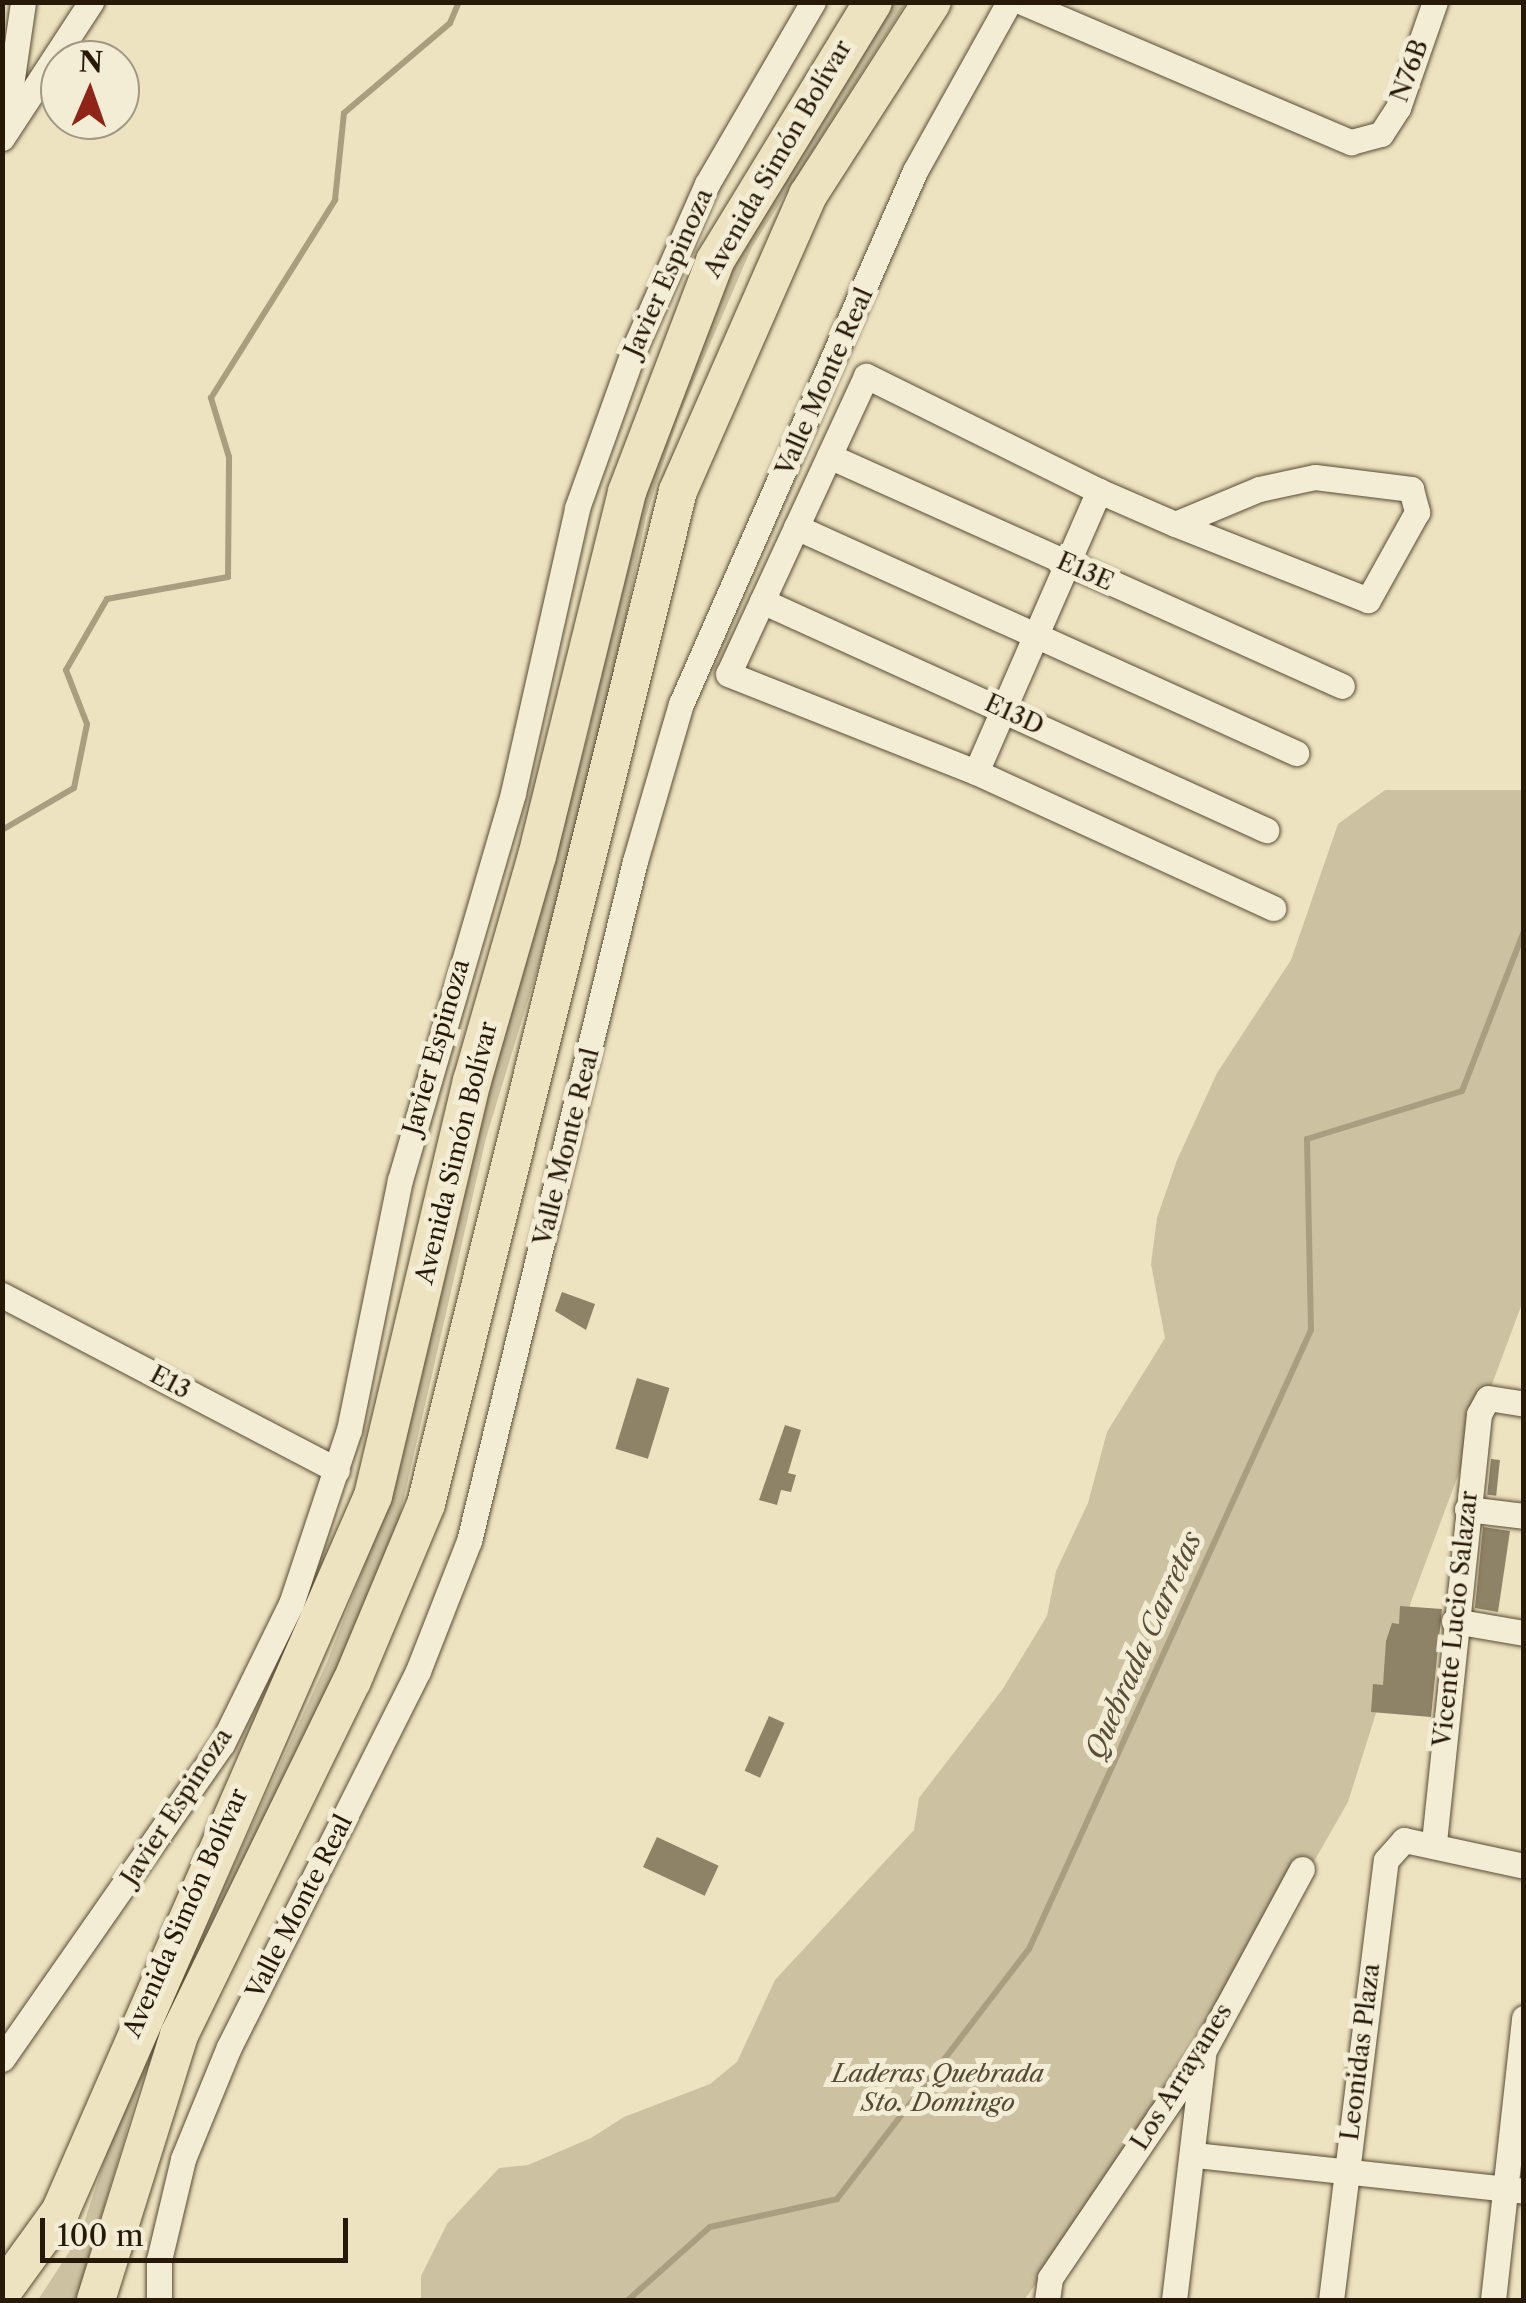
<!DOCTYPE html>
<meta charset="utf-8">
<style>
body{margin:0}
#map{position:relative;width:1526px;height:2303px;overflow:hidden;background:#eee3c0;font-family:"Libre Caslon Text",serif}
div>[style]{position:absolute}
.green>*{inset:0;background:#ccc1a1}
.stream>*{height:6px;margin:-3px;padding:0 3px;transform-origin:3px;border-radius:3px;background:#aa9e81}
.building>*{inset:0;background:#8e8267;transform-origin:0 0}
.roads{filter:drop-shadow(0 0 2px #584c35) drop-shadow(0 0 2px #584c35)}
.minor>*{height:25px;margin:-12.5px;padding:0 12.5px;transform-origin:12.5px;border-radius:12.5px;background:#f4edd6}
.highway>*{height:38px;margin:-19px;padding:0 19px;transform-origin:19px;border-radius:19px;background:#eee3c0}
span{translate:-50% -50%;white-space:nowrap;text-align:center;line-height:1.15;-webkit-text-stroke:10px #f4edd6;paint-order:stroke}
.street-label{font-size:25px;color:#261907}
.park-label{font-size:25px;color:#584b35;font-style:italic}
.water-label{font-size:28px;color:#5b4e38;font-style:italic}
.frame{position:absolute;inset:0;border:5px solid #261907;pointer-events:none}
.north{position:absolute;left:40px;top:40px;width:100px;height:100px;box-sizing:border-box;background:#f4edd6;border:2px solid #a29883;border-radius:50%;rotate:2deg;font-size:28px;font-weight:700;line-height:40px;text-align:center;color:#261907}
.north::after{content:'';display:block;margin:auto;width:35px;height:45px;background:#8f2418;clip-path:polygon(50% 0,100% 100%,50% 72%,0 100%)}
.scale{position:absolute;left:40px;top:2218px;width:308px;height:45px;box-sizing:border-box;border:5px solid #261907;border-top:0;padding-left:12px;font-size:30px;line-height:35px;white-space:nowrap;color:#261907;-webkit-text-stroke:8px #f4edd6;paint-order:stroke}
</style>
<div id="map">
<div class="green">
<i style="clip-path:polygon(888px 3px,906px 3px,752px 247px,678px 418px,646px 516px,615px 674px,550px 928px,486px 1138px,397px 1528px,360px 1621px,140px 2085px,77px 2300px,38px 2300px,80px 2235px,119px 2116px,327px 1662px,381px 1523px,505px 1021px,588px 735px,636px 511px,713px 298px)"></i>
<i style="clip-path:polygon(1385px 790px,1523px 790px,1523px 1301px,1412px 1599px,1348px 1802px,1196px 2068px,1024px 2300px,421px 2300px,421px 2276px,447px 2224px,499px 2168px,528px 2165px,591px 2138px,624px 2117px,710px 2084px,737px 2062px,775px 1980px,914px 1830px,919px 1798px,1002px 1690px,1047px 1616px,1056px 1571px,1088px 1503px,1107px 1432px,1165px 1338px,1151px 1264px,1157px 1218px,1177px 1160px,1217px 1073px,1291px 960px,1338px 824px)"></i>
</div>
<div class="stream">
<i style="left:2px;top:830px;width:83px;rotate:-30.3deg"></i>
<i style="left:74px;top:788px;width:65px;rotate:-78.5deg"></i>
<i style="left:87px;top:724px;width:58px;rotate:-111.3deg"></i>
<i style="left:66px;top:670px;width:82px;rotate:-60deg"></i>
<i style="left:107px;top:599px;width:123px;rotate:-10.3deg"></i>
<i style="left:228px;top:577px;width:120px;rotate:-89.5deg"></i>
<i style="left:229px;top:457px;width:62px;rotate:-107deg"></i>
<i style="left:211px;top:398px;width:234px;rotate:-57.9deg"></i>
<i style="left:335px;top:200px;width:87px;rotate:-84.1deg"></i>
<i style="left:344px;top:113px;width:139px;rotate:-40.3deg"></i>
<i style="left:450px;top:23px;width:23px;rotate:-67deg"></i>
<i style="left:628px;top:2300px;width:110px;rotate:-41.7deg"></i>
<i style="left:710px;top:2227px;width:130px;rotate:-12.4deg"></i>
<i style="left:837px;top:2199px;width:315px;rotate:-52.5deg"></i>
<i style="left:1029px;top:1949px;width:680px;rotate:-65.51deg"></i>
<i style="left:1311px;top:1330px;width:191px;rotate:-91.2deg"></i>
<i style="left:1307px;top:1139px;width:162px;rotate:-17.2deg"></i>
<i style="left:1462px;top:1091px;width:172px;rotate:-68.8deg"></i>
</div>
<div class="building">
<i style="clip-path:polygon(562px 1292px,595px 1304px,586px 1330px,555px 1311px)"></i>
<i style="left:637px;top:1378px;width:34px;height:74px;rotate:17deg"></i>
<i style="clip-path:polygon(785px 1425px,801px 1430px,788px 1473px,796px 1475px,791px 1492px,781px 1490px,777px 1505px,759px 1500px)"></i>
<i style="left:1491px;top:1459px;width:9px;height:36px;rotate:6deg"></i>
<i style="clip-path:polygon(1483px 1527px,1510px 1531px,1498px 1612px,1475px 1608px)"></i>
<i style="clip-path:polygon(1400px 1606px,1442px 1609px,1431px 1717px,1371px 1712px,1373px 1684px,1383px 1685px,1386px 1641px,1392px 1623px,1399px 1624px)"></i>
<i style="left:769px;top:1716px;width:17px;height:60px;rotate:24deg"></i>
<i style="left:657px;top:1837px;width:68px;height:33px;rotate:25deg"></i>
</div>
<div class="roads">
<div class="minor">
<i style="left:1022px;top:2px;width:358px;rotate:23.1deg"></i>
<i style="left:1351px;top:142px;width:31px;rotate:-15deg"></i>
<i style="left:1381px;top:134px;width:31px;rotate:-57deg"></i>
<i style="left:1398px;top:108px;width:112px;rotate:-70.8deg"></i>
<i style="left:5px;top:126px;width:125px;rotate:-81.7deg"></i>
<i style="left:2px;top:138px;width:163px;rotate:-56.8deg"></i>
<i style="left:829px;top:456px;width:562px;rotate:24.15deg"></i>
<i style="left:1175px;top:524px;width:91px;rotate:-22.6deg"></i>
<i style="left:1259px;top:489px;width:57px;rotate:-12.1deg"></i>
<i style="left:1315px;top:477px;width:97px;rotate:7.1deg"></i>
<i style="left:1411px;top:489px;width:24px;rotate:75deg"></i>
<i style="left:1417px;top:512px;width:101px;rotate:119.1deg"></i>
<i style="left:1368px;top:600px;width:207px;rotate:-158.5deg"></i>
<i style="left:1175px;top:524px;width:83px;rotate:-156.5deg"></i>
<i style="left:1099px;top:491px;width:260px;rotate:-153.7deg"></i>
<i style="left:866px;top:376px;width:328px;rotate:114.8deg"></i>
<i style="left:728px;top:674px;width:267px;rotate:21.6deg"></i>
<i style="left:976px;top:772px;width:327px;rotate:24.6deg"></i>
<i style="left:796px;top:527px;width:549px;rotate:24.32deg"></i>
<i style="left:762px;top:601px;width:554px;rotate:24.44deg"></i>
<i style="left:976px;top:772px;width:307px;rotate:-66.4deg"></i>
<i style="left:2px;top:1295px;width:378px;rotate:27.6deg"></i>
<i style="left:1467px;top:1509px;width:57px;rotate:7deg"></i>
<i style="left:1454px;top:1621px;width:71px;rotate:9.7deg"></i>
<i style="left:1434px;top:1842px;width:430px;rotate:-84deg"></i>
<i style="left:1479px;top:1414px;width:18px;rotate:-61deg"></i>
<i style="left:1488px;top:1398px;width:36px;rotate:9deg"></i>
<i style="left:2px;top:2059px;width:384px;rotate:-55.1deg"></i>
<i style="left:222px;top:1744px;width:156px;rotate:-63.8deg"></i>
<i style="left:291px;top:1604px;width:183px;rotate:-71.6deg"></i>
<i style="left:349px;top:1430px;width:255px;rotate:-78.5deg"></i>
<i style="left:400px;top:1180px;width:403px;rotate:-73.7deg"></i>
<i style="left:513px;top:793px;width:292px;rotate:-77.3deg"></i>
<i style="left:577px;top:508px;width:171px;rotate:-70.2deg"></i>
<i style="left:635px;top:347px;width:178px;rotate:-66.2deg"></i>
<i style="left:707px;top:184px;width:211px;rotate:-59.8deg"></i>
<i style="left:1195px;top:2155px;width:331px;rotate:6.2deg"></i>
<i style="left:159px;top:2300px;width:40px;rotate:-90deg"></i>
<i style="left:159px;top:2260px;width:104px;rotate:-76.6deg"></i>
<i style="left:183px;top:2159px;width:121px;rotate:-67.7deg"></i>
<i style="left:229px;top:2047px;width:421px;rotate:-63.3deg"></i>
<i style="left:418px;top:1671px;width:140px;rotate:-68.6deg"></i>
<i style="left:469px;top:1541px;width:700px;rotate:-76.28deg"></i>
<i style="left:635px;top:861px;width:164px;rotate:-73.7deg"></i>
<i style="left:681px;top:704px;width:582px;rotate:-66.3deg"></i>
<i style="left:915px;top:171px;width:193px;rotate:-60.9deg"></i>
<i style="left:1047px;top:2300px;width:22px;rotate:-82deg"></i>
<i style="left:1050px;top:2278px;width:273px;rotate:-55.9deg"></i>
<i style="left:1203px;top:2052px;width:208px;rotate:-61.6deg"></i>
<i style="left:1174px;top:2300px;width:245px;rotate:-83.2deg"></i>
<i style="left:1331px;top:2300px;width:443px;rotate:-82.9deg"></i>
<i style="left:1386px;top:1860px;width:27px;rotate:-48deg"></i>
<i style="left:1404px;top:1840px;width:123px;rotate:12.2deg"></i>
<i style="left:1493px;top:2300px;width:284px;rotate:-83.7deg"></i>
</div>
<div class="highway">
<i style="left:2px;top:2292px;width:99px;rotate:-54.1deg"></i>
<i style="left:60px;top:2212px;width:781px;rotate:-66.39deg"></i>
<i style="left:373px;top:1496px;width:427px;rotate:-76.6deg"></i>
<i style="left:472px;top:1081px;width:234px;rotate:-73.9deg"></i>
<i style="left:537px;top:856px;width:375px;rotate:-76.1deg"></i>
<i style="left:627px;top:492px;width:247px;rotate:-69.1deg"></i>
<i style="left:715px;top:261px;width:303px;rotate:-58.6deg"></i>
<i style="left:96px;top:2300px;width:278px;rotate:-72.6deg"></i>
<i style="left:179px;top:2035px;width:394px;rotate:-64deg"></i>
<i style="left:352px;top:1681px;width:192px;rotate:-67.3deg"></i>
<i style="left:426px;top:1504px;width:1044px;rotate:-76.03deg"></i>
<i style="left:678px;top:491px;width:323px;rotate:-66.3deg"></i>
<i style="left:808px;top:195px;width:229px;rotate:-57.3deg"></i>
</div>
</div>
<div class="street-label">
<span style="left:1410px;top:71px;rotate:-70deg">N76B</span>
<span style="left:778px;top:159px;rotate:-60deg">Avenida Simón Bolívar</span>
<span style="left:669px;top:273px;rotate:-66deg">Javier Espinoza</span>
<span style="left:825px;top:382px;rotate:-66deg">Valle Monte Real</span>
<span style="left:1085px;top:572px;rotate:24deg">E13E</span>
<span style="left:1014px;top:715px;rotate:25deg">E13D</span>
<span style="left:437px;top:1047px;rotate:-74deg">Javier Espinoza</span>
<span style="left:567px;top:1147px;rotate:-76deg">Valle Monte Real</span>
<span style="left:457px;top:1153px;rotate:-76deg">Avenida Simón Bolívar</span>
<span style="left:170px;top:1383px;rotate:28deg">E13</span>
<span style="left:1456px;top:1619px;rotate:-84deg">Vicente Lucio Salazar</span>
<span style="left:177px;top:1807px;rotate:-57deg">Javier Espinoza</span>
<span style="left:300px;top:1907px;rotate:-63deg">Valle Monte Real</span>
<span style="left:186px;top:1913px;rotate:-66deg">Avenida Simón Bolívar</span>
<span style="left:1361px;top:2052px;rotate:-83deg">Leonidas Plaza</span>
<span style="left:1182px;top:2077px;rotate:-58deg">Los Arrayanes</span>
</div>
<div class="park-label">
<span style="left:938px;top:2089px">Laderas Quebrada<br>Sto. Domingo</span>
</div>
<div class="water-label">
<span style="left:1143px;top:1645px;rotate:-66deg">Quebrada Carretas</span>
</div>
<div class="frame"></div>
<div class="north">N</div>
<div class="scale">100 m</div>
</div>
